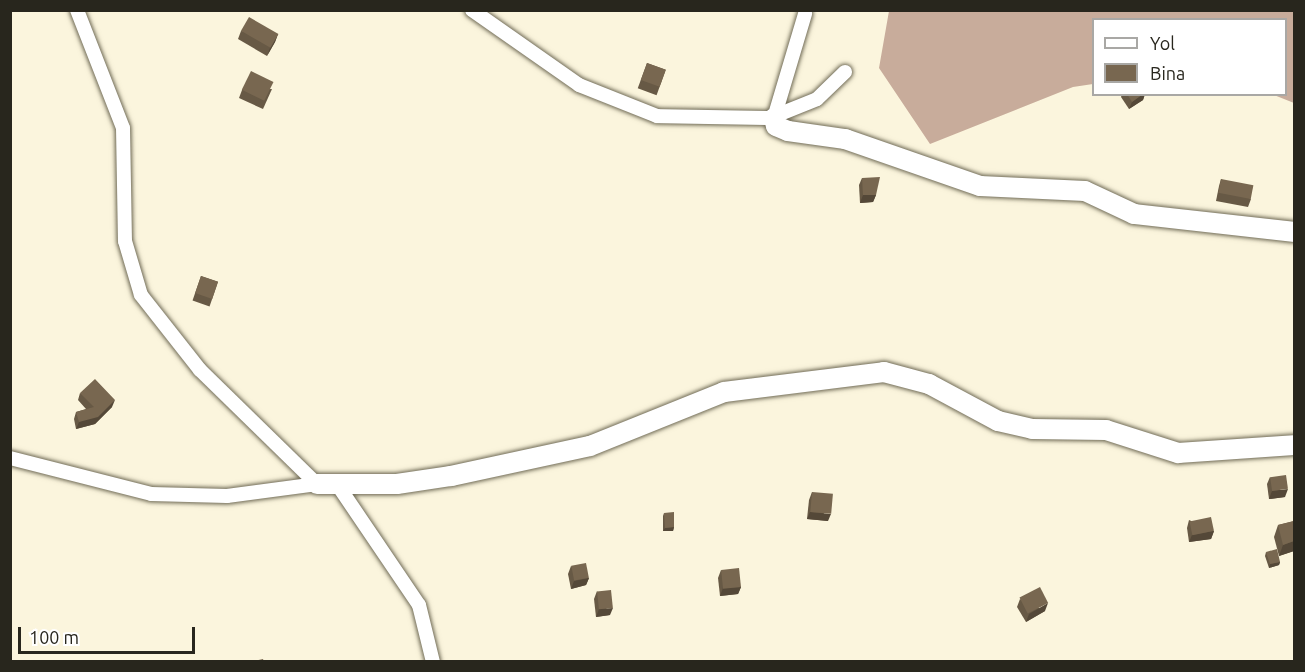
<!DOCTYPE html>
<style>
body{margin:0}
#map{position:relative;width:1305px;height:672px;overflow:hidden;background:#fbf5dd;font-family:Ubuntu,sans-serif}
div>[style]{position:absolute}
.forest>*{inset:0;background:#c8ac9b}
.roads{filter:drop-shadow(0 0 2px #716c57) drop-shadow(0 0 2px #716c57)}
.street>*{height:14px;margin:-7px;padding:0 7px;transform-origin:7px;border-radius:7px;background:#fff}
.secondary>*{height:20px;margin:-10px;padding:0 10px;transform-origin:10px;border-radius:10px;background:#fff}
.wall>*{inset:0;background:#675945;transform-origin:0 0}
.shaded-wall>*{inset:0;background:#544838}
.building>*{inset:0;background:#786750;transform-origin:0 0}
span{translate:-50% -50%;white-space:nowrap;text-align:center;line-height:1.15;-webkit-text-stroke:6px #fff;paint-order:stroke}
.frame{position:absolute;inset:0;border:12px solid #28261d;pointer-events:none}
.legend{position:absolute;left:1092px;top:18px;width:195px;height:78px;box-sizing:border-box;background:#fff;border:2px solid #a9a8a5;margin:0;padding:8px 10px;list-style:none;font-size:18px;color:#28261d}
.legend li{display:flex;align-items:center;gap:12px;height:30px}
.legend b{width:30px;border:2px solid #a9a8a5}
.scale{position:absolute;left:18px;top:627px;width:177px;height:27px;box-sizing:border-box;border:3px solid #28261d;border-top:0;padding-left:8px;font-size:18px;line-height:21px;white-space:nowrap;color:#28261d;-webkit-text-stroke:4px #fff;paint-order:stroke}
</style>
<div id="map">
<div class="forest">
<i style="clip-path:polygon(889px 11px,1294px 11px,1294px 103px,1274px 95px,1286px 94px,1286px 20px,1094px 20px,1093px 84px,1073px 87px,930px 144px,879px 68px)"></i>
</div>
<div class="roads">
<div class="street">
<i style="left:77px;top:10px;width:127px;rotate:68.7deg"></i>
<i style="left:123px;top:128px;width:113px;rotate:89deg"></i>
<i style="left:125px;top:241px;width:56px;rotate:73.5deg"></i>
<i style="left:141px;top:295px;width:95px;rotate:51.8deg"></i>
<i style="left:200px;top:370px;width:163px;rotate:44.3deg"></i>
<i style="left:472px;top:10px;width:131px;rotate:35deg"></i>
<i style="left:579px;top:85px;width:84px;rotate:21.7deg"></i>
<i style="left:657px;top:116px;width:117px;rotate:1deg"></i>
<i style="left:774px;top:118px;width:109px;rotate:-73.4deg"></i>
<i style="left:775px;top:116px;width:45px;rotate:-22deg"></i>
<i style="left:817px;top:99px;width:39px;rotate:-44deg"></i>
<i style="left:10px;top:458px;width:146px;rotate:14.3deg"></i>
<i style="left:151px;top:494px;width:76px;rotate:1.5deg"></i>
<i style="left:227px;top:496px;width:91px;rotate:-7.6deg"></i>
<i style="left:337px;top:484px;width:146px;rotate:55.9deg"></i>
<i style="left:419px;top:605px;width:59px;rotate:76.2deg"></i>
</div>
<div class="secondary">
<i style="left:774px;top:118px;width:8px;rotate:76deg"></i>
<i style="left:776px;top:126px;width:13px;rotate:23deg"></i>
<i style="left:788px;top:131px;width:58px;rotate:8deg"></i>
<i style="left:845px;top:139px;width:143px;rotate:19.2deg"></i>
<i style="left:980px;top:186px;width:105px;rotate:2.7deg"></i>
<i style="left:1085px;top:191px;width:54px;rotate:25.1deg"></i>
<i style="left:1134px;top:214px;width:161px;rotate:6.4deg"></i>
<i style="left:317px;top:484px;width:80px"></i>
<i style="left:397px;top:484px;width:55px;rotate:-8.4deg"></i>
<i style="left:451px;top:476px;width:142px;rotate:-12.2deg"></i>
<i style="left:590px;top:446px;width:144px;rotate:-21.9deg"></i>
<i style="left:724px;top:392px;width:161px;rotate:-7.1deg"></i>
<i style="left:884px;top:372px;width:47px;rotate:14.9deg"></i>
<i style="left:929px;top:384px;width:78px;rotate:28.2deg"></i>
<i style="left:998px;top:421px;width:35px;rotate:13deg"></i>
<i style="left:1032px;top:429px;width:74px;rotate:0.8deg"></i>
<i style="left:1106px;top:430px;width:76px;rotate:17.7deg"></i>
<i style="left:1178px;top:453px;width:116px;rotate:-3.9deg"></i>
</div>
</div>
<div class="wall">
<i style="clip-path:polygon(241px 31px,278px 34px,275px 42px,267px 56px,238px 39px)"></i>
<i style="left:647px;top:63px;width:20px;height:27px;rotate:20deg"></i>
<i style="clip-path:polygon(272px 89px,263px 109px,239px 98px,242px 90px)"></i>
<i style="clip-path:polygon(1122px 94px,1145px 94px,1143px 100px,1129px 109px,1121px 97px)"></i>
<i style="clip-path:polygon(862px 178px,876px 195px,873px 202px,860px 203px,859px 185px)"></i>
<i style="clip-path:polygon(1221px 179px,1251px 199px,1248px 207px,1216px 201px,1219px 186px)"></i>
<i style="left:201px;top:276px;width:18px;height:26px;rotate:19deg"></i>
<i style="clip-path:polygon(80px 393px,112px 407px,95px 424px,76px 429px,74px 419px,76px 412px,86px 409px,78px 400px)"></i>
<i style="clip-path:polygon(1270px 477px,1285px 497px,1269px 499px,1267px 484px)"></i>
<i style="clip-path:polygon(812px 492px,828px 521px,807px 519px,809px 500px)"></i>
<i style="clip-path:polygon(664px 513px,674px 527px,673px 531px,663px 531px,663px 516px)"></i>
<i style="clip-path:polygon(1189px 520px,1214px 531px,1211px 539px,1189px 542px,1187px 528px)"></i>
<i style="clip-path:polygon(1294px 521px,1294px 551px,1279px 556px,1274px 537px,1278px 525px)"></i>
<i style="clip-path:polygon(1266px 552px,1280px 562px,1279px 565px,1269px 568px,1265px 556px)"></i>
<i style="clip-path:polygon(571px 566px,589px 578px,586px 585px,571px 589px,568px 574px)"></i>
<i style="clip-path:polygon(721px 570px,741px 587px,738px 594px,720px 596px,718px 578px)"></i>
<i style="clip-path:polygon(597px 591px,610px 615px,596px 617px,594px 599px)"></i>
<i style="clip-path:polygon(1020px 599px,1045px 611px,1026px 622px,1017px 607px)"></i>
</div>
<div class="shaded-wall">
<i style="clip-path:polygon(278px 34px,275px 42px,267px 56px,270px 48px)"></i>
<i style="clip-path:polygon(1143px 94px,1145px 94px,1143px 100px,1129px 109px,1132px 102px)"></i>
<i style="clip-path:polygon(863px 195px,876px 195px,873px 202px,860px 203px)"></i>
<i style="clip-path:polygon(115px 400px,112px 407px,95px 424px,76px 429px,79px 422px)"></i>
<i style="clip-path:polygon(1288px 489px,1285px 497px,1269px 499px,1272px 491px)"></i>
<i style="clip-path:polygon(810px 512px,831px 514px,828px 521px,807px 519px)"></i>
<i style="clip-path:polygon(674px 527px,673px 531px,663px 531px,665px 528px)"></i>
<i style="clip-path:polygon(1214px 531px,1211px 539px,1189px 542px,1192px 535px)"></i>
<i style="clip-path:polygon(1294px 541px,1294px 551px,1279px 556px,1283px 545px)"></i>
<i style="clip-path:polygon(1280px 562px,1279px 565px,1269px 568px,1270px 564px)"></i>
<i style="clip-path:polygon(589px 578px,586px 585px,571px 589px,574px 581px)"></i>
<i style="clip-path:polygon(741px 587px,738px 594px,720px 596px,723px 588px)"></i>
<i style="clip-path:polygon(1048px 603px,1045px 611px,1026px 622px,1029px 614px)"></i>
<i style="clip-path:polygon(613px 608px,610px 615px,596px 617px,599px 609px)"></i>
</div>
<div class="building">
<i style="left:249px;top:17px;width:34px;height:16px;rotate:30deg"></i>
<i style="left:647px;top:63px;width:20px;height:18px;rotate:20deg"></i>
<i style="left:251px;top:71px;width:25px;height:21px;rotate:26deg"></i>
<i style="clip-path:polygon(1127px 94px,1143px 94px,1132px 102px)"></i>
<i style="clip-path:polygon(880px 177px,876px 195px,863px 195px,862px 178px)"></i>
<i style="left:1221px;top:179px;width:33px;height:14px;rotate:11deg"></i>
<i style="left:201px;top:276px;width:18px;height:18px;rotate:19deg"></i>
<i style="clip-path:polygon(95px 379px,115px 400px,98px 417px,79px 422px,76px 412px,94px 407px,80px 393px)"></i>
<i style="left:1286px;top:475px;width:14px;height:16px;rotate:82deg"></i>
<i style="left:812px;top:492px;width:21px;height:20px;rotate:5deg"></i>
<i style="clip-path:polygon(674px 512px,674px 527px,665px 528px,664px 513px)"></i>
<i style="left:1211px;top:517px;width:14px;height:22px;rotate:78deg"></i>
<i style="clip-path:polygon(1294px 521px,1294px 541px,1283px 545px,1278px 525px)"></i>
<i style="clip-path:polygon(1277px 549px,1280px 562px,1270px 564px,1266px 552px)"></i>
<i style="left:586px;top:563px;width:15px;height:15px;rotate:79deg"></i>
<i style="left:739px;top:568px;width:19px;height:18px;rotate:84deg"></i>
<i style="left:1040px;top:587px;width:18px;height:23px;rotate:63deg"></i>
<i style="left:611px;top:590px;width:18px;height:14px;rotate:84deg"></i>
<i style="clip-path:polygon(263px 659px,264px 662px,254px 662px,254px 661px)"></i>
</div>
<div class="frame"></div>
<ul class="legend">
<li><b style="height:8px;background:#fff"></b>Yol</li>
<li><b style="height:16px;background:#786750"></b>Bina</li>
</ul>
<div class="scale">100 m</div>
</div>
